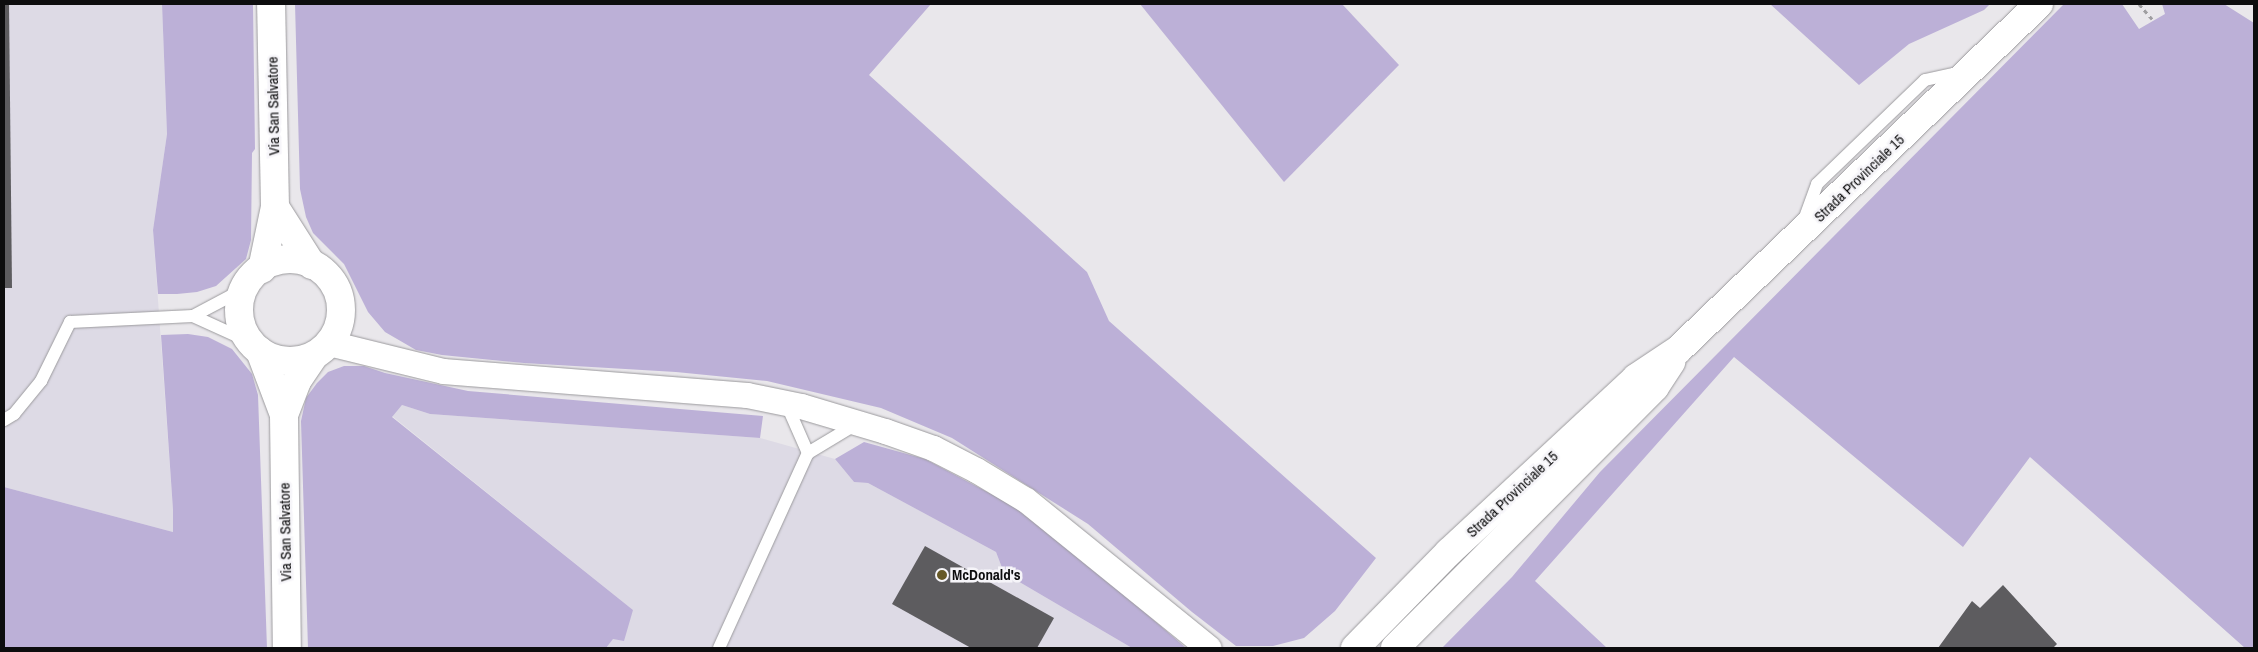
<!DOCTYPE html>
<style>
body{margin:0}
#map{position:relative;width:2258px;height:652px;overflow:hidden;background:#e9e7eb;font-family:"Archivo Narrow",sans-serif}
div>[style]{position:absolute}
.built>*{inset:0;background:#dddae5}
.green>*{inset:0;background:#bcb0d7}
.building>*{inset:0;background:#5d5c5f}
.path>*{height:3px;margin-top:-1.5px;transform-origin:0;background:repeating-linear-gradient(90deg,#9f9ea1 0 4px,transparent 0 8px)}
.roads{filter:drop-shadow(0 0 1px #9b9a9d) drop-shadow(0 0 1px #9b9a9d)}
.service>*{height:12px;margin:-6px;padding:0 6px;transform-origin:6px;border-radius:6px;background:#fff}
.minor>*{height:25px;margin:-12.5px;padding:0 12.5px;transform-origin:12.5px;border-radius:12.5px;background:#fff}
.tertiary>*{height:28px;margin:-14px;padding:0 14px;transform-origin:14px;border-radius:14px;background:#fff}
.tertiary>.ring{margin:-14px;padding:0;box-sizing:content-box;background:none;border:28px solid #fff;border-radius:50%}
.secondary>*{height:28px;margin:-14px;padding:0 14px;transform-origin:14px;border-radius:14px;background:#fff}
.dots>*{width:14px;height:14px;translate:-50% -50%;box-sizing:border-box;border:2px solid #f6f5f9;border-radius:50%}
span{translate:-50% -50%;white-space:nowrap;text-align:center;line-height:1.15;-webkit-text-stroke:5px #f6f5f9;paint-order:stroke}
.street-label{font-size:15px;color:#0d0d0e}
.poi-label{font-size:15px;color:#0d0d0e;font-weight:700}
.left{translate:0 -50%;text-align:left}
.frame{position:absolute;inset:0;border:5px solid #0d0d0e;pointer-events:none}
</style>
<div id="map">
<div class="built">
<i style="clip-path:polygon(4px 4px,162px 4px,167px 134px,153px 230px,173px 510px,173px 532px,4px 487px)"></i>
<i style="clip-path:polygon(402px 405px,430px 414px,760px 438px,835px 459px,854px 482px,868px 483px,996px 552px,1004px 573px,1132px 648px,606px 648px,633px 610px,392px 416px)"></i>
</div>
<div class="green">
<i style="clip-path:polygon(162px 4px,253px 4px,255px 149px,252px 153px,251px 240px,246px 259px,216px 286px,197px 292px,177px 294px,158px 294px,153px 230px,167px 134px)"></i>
<i style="clip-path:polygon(295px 4px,931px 4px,869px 75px,1087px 272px,1109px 321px,1376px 558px,1335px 611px,1304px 638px,1273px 646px,1236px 646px,1192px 612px,1088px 524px,952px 438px,881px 408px,767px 381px,676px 372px,524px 363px,442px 355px,416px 350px,385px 332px,368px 312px,344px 264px,313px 233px,306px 217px,300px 189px)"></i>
<i style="clip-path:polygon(1140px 4px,1342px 4px,1399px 65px,1284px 182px)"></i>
<i style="clip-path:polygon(1770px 4px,1990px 4px,1984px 10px,1909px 44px,1859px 85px)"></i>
<i style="clip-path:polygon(2064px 4px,2122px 4px,2139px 29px,2165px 14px,2162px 4px,2224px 4px,2254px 23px,2254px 648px,2245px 648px,2030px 457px,1963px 547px,1734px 357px,1535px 581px,1607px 648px,1442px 648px,1512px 577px,1600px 472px)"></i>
<i style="clip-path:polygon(188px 334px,208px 337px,232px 349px,252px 374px,258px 395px,267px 648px,4px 648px,4px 487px,173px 532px,173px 510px,161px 335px)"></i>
<i style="clip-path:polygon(344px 366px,364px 366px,385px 373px,468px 391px,763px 416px,760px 438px,430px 414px,402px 405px,392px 417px,633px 610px,624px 641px,613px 639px,606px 648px,308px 648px,301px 421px,306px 398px,317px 383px,328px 372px)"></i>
<i style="clip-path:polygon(864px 442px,925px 459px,1010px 504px,1096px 570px,1186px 648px,1132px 648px,1004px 573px,996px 552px,868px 483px,854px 482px,835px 459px)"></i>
</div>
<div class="building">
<i style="clip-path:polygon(4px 4px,9px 4px,12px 288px,4px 288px)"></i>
<i style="clip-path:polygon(925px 546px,1054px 618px,1037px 648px,971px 648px,892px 604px)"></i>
<i style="clip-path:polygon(2003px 585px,2057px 644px,2053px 648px,1938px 648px,1972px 601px,1980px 608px)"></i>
</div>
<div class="path">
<i style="left:2139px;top:4px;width:20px;rotate:49deg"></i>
</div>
<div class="roads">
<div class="service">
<i style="left:1804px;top:220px;width:38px;rotate:-70deg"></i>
<i style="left:1817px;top:184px;width:150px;rotate:-43.9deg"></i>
<i style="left:1925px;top:80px;width:35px;rotate:-12deg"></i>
<i style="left:193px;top:316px;width:63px;rotate:24.5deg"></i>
<i style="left:786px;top:403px;width:55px;rotate:66.3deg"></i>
<i style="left:4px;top:420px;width:12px;rotate:-31deg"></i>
<i style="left:14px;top:414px;width:43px;rotate:-50.7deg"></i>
<i style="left:41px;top:381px;width:66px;rotate:-63.8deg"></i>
<i style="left:70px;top:322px;width:123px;rotate:-2.8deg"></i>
<i style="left:193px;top:316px;width:58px;rotate:-27.9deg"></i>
<i style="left:719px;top:648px;width:214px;rotate:-65.5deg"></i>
<i style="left:808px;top:453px;width:58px;rotate:-31deg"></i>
</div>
<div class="minor">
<i style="left:329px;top:343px;width:117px;rotate:13.8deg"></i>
<i style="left:443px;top:371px;width:305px;rotate:4.5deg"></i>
<i style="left:747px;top:395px;width:55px;rotate:11.5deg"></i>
<i style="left:801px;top:406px;width:88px;rotate:16.6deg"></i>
<i style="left:885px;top:431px;width:51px;rotate:19.5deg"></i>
<i style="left:933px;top:448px;width:48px;rotate:27.1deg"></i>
<i style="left:976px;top:470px;width:58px;rotate:31deg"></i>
<i style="left:1026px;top:500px;width:235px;rotate:39deg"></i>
</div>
<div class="tertiary">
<i style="left:275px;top:207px;width:69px;rotate:57.5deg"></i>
<i class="ring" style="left:239px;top:259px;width:74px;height:74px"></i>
<i style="left:262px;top:269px;width:63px;rotate:-78.2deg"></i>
<i style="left:275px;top:207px;width:203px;rotate:-91.1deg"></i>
<i style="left:260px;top:351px;width:68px;rotate:69.4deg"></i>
<i style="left:284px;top:415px;width:233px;rotate:89.3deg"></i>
<i style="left:284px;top:415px;width:36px;rotate:-69deg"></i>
<i style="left:297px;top:381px;width:30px;rotate:-56deg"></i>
</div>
<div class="secondary">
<i style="left:1355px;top:648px;width:134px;rotate:-45.6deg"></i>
<i style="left:1449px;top:552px;width:255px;rotate:-42.9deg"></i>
<i style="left:1636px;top:378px;width:50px;rotate:-33.7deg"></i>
<i style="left:1678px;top:350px;width:500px;rotate:-43.78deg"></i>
<i style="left:1395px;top:648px;width:368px;rotate:-45.1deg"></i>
<i style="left:1655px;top:387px;width:30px;rotate:-57deg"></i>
</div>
</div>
<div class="dots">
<i style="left:942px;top:575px;background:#665926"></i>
</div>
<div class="street-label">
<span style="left:273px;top:106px;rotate:-91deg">Via San Salvatore</span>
<span style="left:1859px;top:178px;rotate:-44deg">Strada Provinciale 15</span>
<span style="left:1512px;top:494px;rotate:-43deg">Strada Provinciale 15</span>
<span style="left:285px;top:532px;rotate:-91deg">Via San Salvatore</span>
</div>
<div class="poi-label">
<span class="left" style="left:952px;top:575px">McDonald's</span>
</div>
<div class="frame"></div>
</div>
